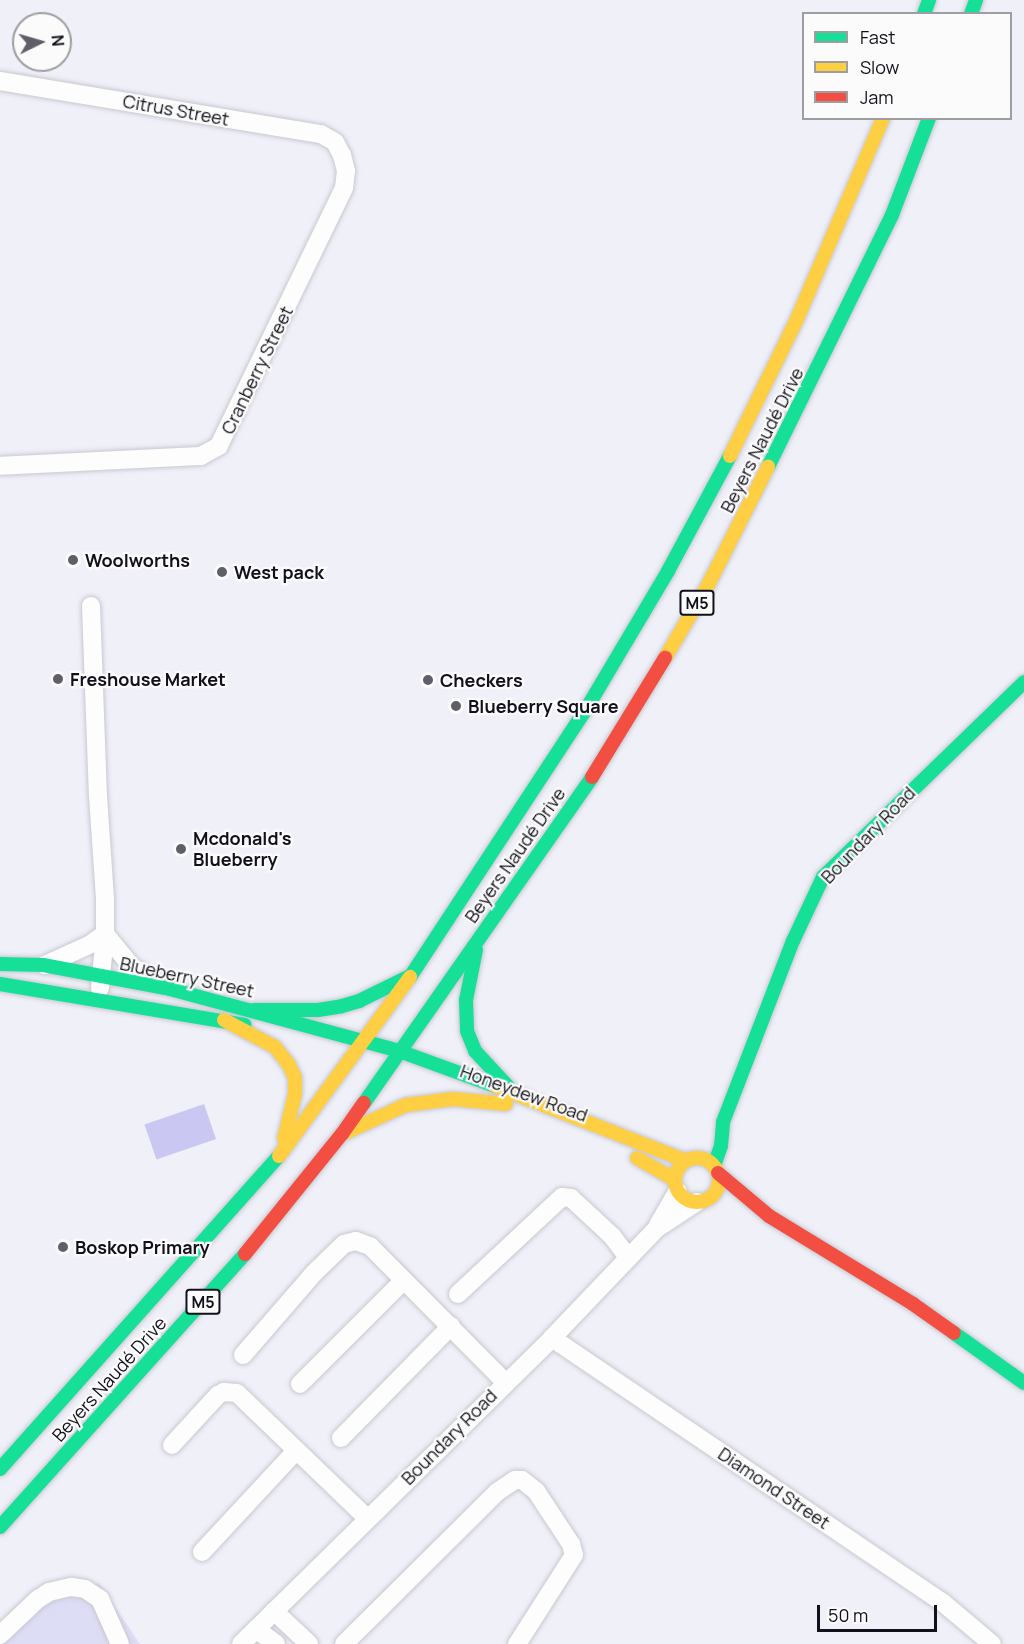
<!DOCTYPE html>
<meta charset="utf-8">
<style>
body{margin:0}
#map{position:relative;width:1024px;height:1644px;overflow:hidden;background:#f0f0f9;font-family:Manrope,sans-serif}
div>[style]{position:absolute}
.green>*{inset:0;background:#deddf6}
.water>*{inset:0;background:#cac7f2;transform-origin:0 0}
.roads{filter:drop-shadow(0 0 2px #c8c8d1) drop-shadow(0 0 2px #c8c8d1)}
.street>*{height:18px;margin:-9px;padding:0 9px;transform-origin:9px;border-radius:9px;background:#fdfdfe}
.fast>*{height:14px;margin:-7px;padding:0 7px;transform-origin:7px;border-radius:7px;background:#16e098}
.slow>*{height:14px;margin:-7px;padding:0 7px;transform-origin:7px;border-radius:7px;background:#ffcf43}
.slow>.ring{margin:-7px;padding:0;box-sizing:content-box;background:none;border:14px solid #ffcf43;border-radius:50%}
.jam>*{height:14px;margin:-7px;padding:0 7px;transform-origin:7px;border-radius:7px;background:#f24e42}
.dots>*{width:16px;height:16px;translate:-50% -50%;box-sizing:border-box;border:3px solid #fbfbfb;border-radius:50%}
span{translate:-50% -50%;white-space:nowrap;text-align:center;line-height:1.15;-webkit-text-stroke:4.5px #fbfbfb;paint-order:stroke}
.shield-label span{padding:2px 4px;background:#fbfbfb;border:2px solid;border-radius:4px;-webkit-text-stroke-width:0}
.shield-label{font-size:16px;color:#12111b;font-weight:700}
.street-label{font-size:18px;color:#12111b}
.poi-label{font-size:18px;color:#12111b;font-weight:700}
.left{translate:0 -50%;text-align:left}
.legend{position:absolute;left:802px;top:12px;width:210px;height:108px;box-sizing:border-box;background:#fbfbfb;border:2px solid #9e9da1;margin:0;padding:8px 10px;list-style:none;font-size:18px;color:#12111b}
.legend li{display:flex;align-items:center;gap:12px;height:30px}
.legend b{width:30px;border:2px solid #9e9da1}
.north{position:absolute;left:12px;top:12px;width:60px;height:60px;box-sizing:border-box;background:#fbfbfb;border:2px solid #9e9da1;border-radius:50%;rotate:85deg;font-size:16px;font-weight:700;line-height:24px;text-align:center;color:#12111b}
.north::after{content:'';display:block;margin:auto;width:21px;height:27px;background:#605f69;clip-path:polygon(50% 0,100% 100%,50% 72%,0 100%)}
.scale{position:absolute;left:817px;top:1605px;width:120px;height:27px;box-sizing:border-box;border:3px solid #12111b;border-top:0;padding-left:8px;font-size:18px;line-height:21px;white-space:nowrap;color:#12111b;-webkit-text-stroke:4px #fbfbfb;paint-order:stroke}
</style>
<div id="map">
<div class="green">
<i style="clip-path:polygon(99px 1583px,140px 1644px,0 1644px,37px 1603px)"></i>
</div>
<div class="water">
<i style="left:204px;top:1104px;width:37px;height:63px;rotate:71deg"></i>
</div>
<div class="roads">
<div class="street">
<i style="left:0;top:81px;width:325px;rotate:9.4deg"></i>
<i style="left:321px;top:134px;width:16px;rotate:30deg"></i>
<i style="left:335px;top:142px;width:15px;rotate:62deg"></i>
<i style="left:342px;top:155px;width:16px;rotate:76deg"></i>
<i style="left:346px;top:171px;width:17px;rotate:97deg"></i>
<i style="left:344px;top:188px;width:287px;rotate:115.9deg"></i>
<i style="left:219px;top:446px;width:21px;rotate:151deg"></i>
<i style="left:201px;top:456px;width:201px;rotate:177.2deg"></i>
<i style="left:91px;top:606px;width:190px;rotate:87.9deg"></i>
<i style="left:98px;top:796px;width:102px;rotate:86.1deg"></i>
<i style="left:105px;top:898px;width:36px;rotate:90deg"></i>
<i style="left:105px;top:934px;width:54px;rotate:95.3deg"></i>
<i style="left:45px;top:965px;width:48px;rotate:-24.4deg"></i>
<i style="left:89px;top:945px;width:19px;rotate:-35deg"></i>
<i style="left:105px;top:934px;width:43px;rotate:50.7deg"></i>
<i style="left:132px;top:967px;width:27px;rotate:31deg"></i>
<i style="left:658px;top:1225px;width:39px;rotate:-60deg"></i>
<i style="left:458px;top:1294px;width:142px;rotate:-43deg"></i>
<i style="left:562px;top:1197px;width:9px;rotate:6deg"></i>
<i style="left:571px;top:1198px;width:56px;rotate:42.8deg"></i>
<i style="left:612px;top:1236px;width:26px;rotate:53deg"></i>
<i style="left:552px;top:1338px;width:471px;rotate:34.1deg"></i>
<i style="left:942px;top:1602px;width:65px;rotate:40deg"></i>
<i style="left:243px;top:1355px;width:108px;rotate:-49.1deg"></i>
<i style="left:314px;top:1273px;width:42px;rotate:-44deg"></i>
<i style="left:344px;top:1244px;width:12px;rotate:-14deg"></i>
<i style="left:356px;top:1241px;width:15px;rotate:20deg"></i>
<i style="left:370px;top:1246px;width:192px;rotate:45.2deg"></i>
<i style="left:300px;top:1384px;width:146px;rotate:-45deg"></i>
<i style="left:341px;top:1438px;width:157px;rotate:-45.5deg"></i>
<i style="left:172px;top:1445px;width:68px;rotate:-47.4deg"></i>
<i style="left:218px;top:1395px;width:7px;rotate:-27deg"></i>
<i style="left:224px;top:1392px;width:13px;rotate:4deg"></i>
<i style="left:237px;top:1393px;width:180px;rotate:43.9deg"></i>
<i style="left:202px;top:1552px;width:138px;rotate:-47.1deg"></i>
<i style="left:274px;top:1611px;width:48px;rotate:43.3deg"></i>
<i style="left:256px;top:1629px;width:25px;rotate:37deg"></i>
<i style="left:0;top:1635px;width:52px;rotate:-43.5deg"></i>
<i style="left:38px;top:1599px;width:13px;rotate:-32deg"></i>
<i style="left:49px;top:1592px;width:23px;rotate:-13deg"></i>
<i style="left:71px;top:1587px;width:14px;rotate:8deg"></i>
<i style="left:85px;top:1589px;width:18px;rotate:34deg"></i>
<i style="left:100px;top:1599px;width:49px;rotate:66deg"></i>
<i style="left:241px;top:1644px;width:436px;rotate:-44.5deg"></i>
<i style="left:552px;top:1338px;width:151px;rotate:-46.3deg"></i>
<i style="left:656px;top:1229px;width:49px;rotate:-33.4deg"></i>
<i style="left:344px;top:1644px;width:216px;rotate:-44.8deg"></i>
<i style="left:497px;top:1492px;width:22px;rotate:-34deg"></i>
<i style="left:515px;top:1480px;width:7px"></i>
<i style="left:522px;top:1480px;width:18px;rotate:38deg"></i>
<i style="left:536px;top:1491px;width:64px;rotate:56.6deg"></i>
<i style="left:571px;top:1544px;width:11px;rotate:75deg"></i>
<i style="left:574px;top:1555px;width:106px;rotate:122.6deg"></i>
</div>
<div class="fast">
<i style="left:924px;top:14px;width:15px;rotate:-70deg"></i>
<i style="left:971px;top:14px;width:15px;rotate:-70deg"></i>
<i style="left:768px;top:467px;width:281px;rotate:-63.8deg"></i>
<i style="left:892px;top:215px;width:104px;rotate:-69.1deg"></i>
<i style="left:476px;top:950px;width:51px;rotate:101.3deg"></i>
<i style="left:466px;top:1000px;width:31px;rotate:88deg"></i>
<i style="left:467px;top:1031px;width:22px;rotate:68deg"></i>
<i style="left:475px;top:1051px;width:56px;rotate:47.2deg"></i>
<i style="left:0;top:964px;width:43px;rotate:1.3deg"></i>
<i style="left:43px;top:965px;width:129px;rotate:10.7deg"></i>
<i style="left:170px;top:989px;width:237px;rotate:15.1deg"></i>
<i style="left:399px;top:1051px;width:102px;rotate:20deg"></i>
<i style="left:410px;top:977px;width:324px;rotate:-56.7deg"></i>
<i style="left:588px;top:706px;width:157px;rotate:-59.3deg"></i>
<i style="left:668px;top:571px;width:131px;rotate:-61.7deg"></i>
<i style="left:0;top:984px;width:248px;rotate:9.5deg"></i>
<i style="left:254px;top:1010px;width:64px"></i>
<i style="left:318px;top:1010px;width:24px;rotate:-9deg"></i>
<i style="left:342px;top:1006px;width:18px;rotate:-16deg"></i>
<i style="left:359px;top:1001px;width:55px;rotate:-26.1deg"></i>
<i style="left:364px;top:1103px;width:398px;rotate:-55deg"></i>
<i style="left:714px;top:1166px;width:21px;rotate:-71deg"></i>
<i style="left:721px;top:1146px;width:24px;rotate:-85deg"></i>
<i style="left:723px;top:1122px;width:194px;rotate:-68.9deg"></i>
<i style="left:793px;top:941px;width:71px;rotate:-64.9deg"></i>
<i style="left:823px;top:877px;width:280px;rotate:-44.1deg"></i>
<i style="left:954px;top:1333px;width:86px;rotate:35.5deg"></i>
<i style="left:0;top:1469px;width:419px;rotate:-48.3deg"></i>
<i style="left:0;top:1527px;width:367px;rotate:-48.1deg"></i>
</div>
<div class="slow">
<i style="left:730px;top:456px;width:153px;rotate:-63.9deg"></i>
<i style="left:797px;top:319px;width:219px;rotate:-66.8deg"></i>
<i style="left:665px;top:658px;width:82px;rotate:-59.4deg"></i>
<i style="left:707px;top:587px;width:135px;rotate:-63.1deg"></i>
<i style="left:224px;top:1020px;width:58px;rotate:27.9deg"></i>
<i style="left:275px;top:1047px;width:23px;rotate:52deg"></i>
<i style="left:289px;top:1065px;width:14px;rotate:65deg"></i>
<i style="left:295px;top:1078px;width:16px;rotate:90deg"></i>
<i style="left:295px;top:1094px;width:46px;rotate:103.7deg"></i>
<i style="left:495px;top:1086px;width:205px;rotate:21.4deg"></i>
<i style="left:347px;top:1132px;width:65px;rotate:-24.6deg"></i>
<i style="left:406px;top:1105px;width:47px;rotate:-7.3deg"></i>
<i style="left:453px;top:1099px;width:53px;rotate:5.4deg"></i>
<i style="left:279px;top:1156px;width:222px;rotate:-53.8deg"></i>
<i style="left:637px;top:1158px;width:44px;rotate:30.1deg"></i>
<i class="ring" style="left:675px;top:1158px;width:30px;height:30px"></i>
</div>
<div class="jam">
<i style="left:592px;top:777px;width:140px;rotate:-58.5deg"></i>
<i style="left:718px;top:1173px;width:67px;rotate:40.1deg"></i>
<i style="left:769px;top:1216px;width:169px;rotate:31.4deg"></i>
<i style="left:913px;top:1304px;width:50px;rotate:35.3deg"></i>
<i style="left:245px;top:1254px;width:154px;rotate:-51.1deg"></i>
<i style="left:342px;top:1134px;width:38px;rotate:-55deg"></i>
</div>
</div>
<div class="dots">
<i style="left:73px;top:560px;background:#605f69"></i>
<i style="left:222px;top:572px;background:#605f69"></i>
<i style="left:58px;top:679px;background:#605f69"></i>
<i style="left:428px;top:680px;background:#605f69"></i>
<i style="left:456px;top:706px;background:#605f69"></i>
<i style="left:181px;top:849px;background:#605f69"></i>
<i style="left:63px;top:1247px;background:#605f69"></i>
</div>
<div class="shield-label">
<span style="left:697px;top:603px">M5</span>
<span style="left:203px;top:1302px">M5</span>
</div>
<div class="street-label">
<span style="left:176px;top:110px;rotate:10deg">Citrus Street</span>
<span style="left:257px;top:370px;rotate:-64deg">Cranberry Street</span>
<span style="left:762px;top:440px;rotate:-63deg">Beyers Naudé Drive</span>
<span style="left:868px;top:835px;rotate:-46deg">Boundary Road</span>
<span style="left:515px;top:855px;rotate:-55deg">Beyers Naudé Drive</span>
<span style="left:187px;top:977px;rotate:12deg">Blueberry Street</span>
<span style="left:524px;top:1093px;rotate:20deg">Honeydew Road</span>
<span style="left:109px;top:1379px;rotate:-48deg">Beyers Naudé Drive</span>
<span style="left:449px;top:1437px;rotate:-45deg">Boundary Road</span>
<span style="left:774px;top:1488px;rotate:34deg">Diamond Street</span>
</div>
<div class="poi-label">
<span class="left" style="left:85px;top:560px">Woolworths</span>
<span class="left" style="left:234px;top:572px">West pack</span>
<span class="left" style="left:70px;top:679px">Freshouse Market</span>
<span class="left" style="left:440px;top:680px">Checkers</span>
<span class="left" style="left:468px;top:706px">Blueberry Square</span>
<span class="left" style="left:193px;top:849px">Mcdonald's<br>Blueberry</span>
<span class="left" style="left:75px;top:1247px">Boskop Primary</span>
</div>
<ul class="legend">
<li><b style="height:8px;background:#16e098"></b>Fast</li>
<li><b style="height:8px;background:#ffcf43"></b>Slow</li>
<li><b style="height:8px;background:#f24e42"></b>Jam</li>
</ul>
<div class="north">N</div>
<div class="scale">50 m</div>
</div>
